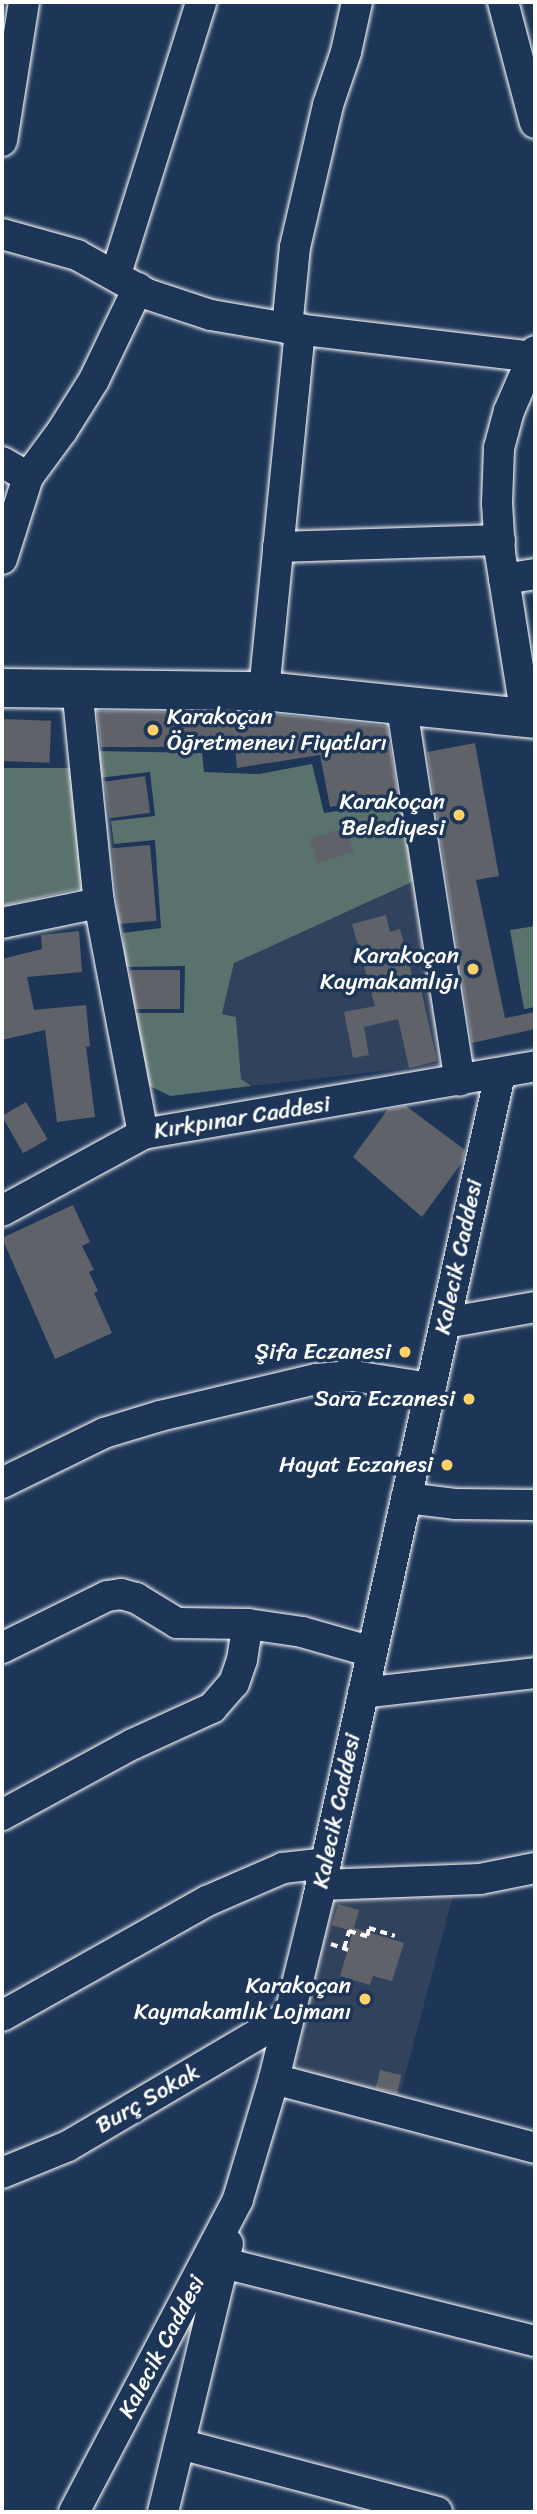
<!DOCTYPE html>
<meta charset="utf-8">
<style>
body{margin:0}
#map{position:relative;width:537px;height:2514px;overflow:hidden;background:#1d3557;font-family:Sriracha,sans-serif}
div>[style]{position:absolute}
.built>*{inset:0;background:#31425d}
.green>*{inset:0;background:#5a726e}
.building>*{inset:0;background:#60626a;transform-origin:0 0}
.path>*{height:3.5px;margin-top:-1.75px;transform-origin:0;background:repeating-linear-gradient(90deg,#fff 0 7px,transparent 0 12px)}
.roads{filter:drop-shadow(0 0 2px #fff) drop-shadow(0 0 2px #fff)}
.minor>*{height:30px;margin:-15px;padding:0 15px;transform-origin:15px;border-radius:15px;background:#1d3557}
.major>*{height:38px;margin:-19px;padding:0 19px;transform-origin:19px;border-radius:19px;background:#1d3557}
.dots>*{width:19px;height:19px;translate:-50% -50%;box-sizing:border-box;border:4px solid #1d3557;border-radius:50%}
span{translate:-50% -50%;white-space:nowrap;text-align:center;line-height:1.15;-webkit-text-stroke:7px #1d3557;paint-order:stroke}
.poi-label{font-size:23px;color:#fff}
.left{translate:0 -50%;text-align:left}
.right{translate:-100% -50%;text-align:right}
.street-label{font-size:23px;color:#fff}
.frame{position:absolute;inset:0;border:4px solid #fff;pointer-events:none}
</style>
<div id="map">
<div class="built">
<i style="clip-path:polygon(416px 880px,451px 1063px,251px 1086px,241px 1080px,236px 1017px,222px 1014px,234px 963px,342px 909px)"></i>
<i style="clip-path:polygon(454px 1892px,399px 2098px,303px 2074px,290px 2057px,329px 1894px)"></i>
</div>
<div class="green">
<i style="clip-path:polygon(96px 751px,202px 753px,204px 772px,259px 774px,312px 764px,324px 813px,410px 799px,416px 880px,234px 963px,222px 1014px,236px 1017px,241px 1079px,251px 1086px,170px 1096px,148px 1085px,130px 1013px,184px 1013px,185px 966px,125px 967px,123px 933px,161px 928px,155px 840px,114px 844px,111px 821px,155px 816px,150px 772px,98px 778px)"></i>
<i style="clip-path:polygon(2px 768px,71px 768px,83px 888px,2px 906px)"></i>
<i style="clip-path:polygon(535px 926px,535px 1007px,524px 1009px,510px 930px)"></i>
</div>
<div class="building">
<i style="clip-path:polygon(97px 711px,201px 712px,201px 717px,242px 719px,275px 714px,387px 726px,398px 794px,330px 807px,320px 755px,237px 768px,235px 747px,101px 747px)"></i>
<i style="left:2px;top:719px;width:49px;height:42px;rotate:2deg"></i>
<i style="clip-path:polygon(475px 743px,499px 876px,476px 880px,505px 1018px,535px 1012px,535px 1029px,472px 1043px,427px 752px)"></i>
<i style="left:145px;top:776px;width:37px;height:41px;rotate:82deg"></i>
<i style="left:346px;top:827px;width:26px;height:38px;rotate:72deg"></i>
<i style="left:150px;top:845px;width:76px;height:38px;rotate:85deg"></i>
<i style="clip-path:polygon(386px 915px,390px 932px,400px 929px,415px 986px,420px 985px,437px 1061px,409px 1068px,398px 1019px,364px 1027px,369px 1055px,353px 1058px,344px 1012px,375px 1006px,352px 924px)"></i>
<i style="clip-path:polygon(79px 931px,82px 972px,27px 977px,34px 1010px,86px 1005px,90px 1046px,86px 1047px,95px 1117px,57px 1122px,45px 1030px,2px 1040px,2px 959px,42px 949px,41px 935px)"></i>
<i style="left:130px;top:970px;width:50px;height:39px"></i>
<i style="left:26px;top:1102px;width:43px;height:28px;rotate:60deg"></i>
<i style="clip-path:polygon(406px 1106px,465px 1150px,463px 1161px,422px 1217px,353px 1157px,388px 1109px)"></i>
<i style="clip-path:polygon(73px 1205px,90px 1242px,82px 1246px,94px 1270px,89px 1272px,98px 1291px,94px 1293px,112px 1333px,55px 1359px,2px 1238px)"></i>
<i style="left:338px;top:1904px;width:22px;height:22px;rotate:16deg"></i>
<i style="clip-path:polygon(354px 1928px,404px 1943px,392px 1981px,373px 1976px,370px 1985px,340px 1976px)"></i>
<i style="left:380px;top:2070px;width:22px;height:19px;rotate:13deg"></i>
</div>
<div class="path">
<i style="left:331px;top:1944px;width:18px;rotate:19deg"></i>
<i style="left:344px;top:1948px;width:18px;rotate:-74deg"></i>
<i style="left:349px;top:1931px;width:19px;rotate:16deg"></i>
<i style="left:367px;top:1936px;width:8px;rotate:-76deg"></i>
<i style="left:369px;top:1928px;width:27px;rotate:17deg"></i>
</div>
<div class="roads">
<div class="minor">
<i style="left:503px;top:2px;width:125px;rotate:75.2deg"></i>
<i style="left:2px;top:141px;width:141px;rotate:-81deg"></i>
<i style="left:2px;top:234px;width:78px;rotate:15.6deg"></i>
<i style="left:77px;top:255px;width:80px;rotate:29.1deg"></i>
<i style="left:147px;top:294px;width:67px;rotate:18.2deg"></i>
<i style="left:211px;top:315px;width:77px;rotate:9.7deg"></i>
<i style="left:287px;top:328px;width:250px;rotate:6.7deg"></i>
<i style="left:116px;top:274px;width:285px;rotate:-72.6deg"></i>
<i style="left:287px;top:328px;width:81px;rotate:-84.4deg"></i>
<i style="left:295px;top:247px;width:146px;rotate:-76.9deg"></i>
<i style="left:328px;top:105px;width:56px;rotate:-71.2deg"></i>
<i style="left:346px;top:52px;width:51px;rotate:-77.6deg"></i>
<i style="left:2px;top:462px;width:30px;rotate:30deg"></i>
<i style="left:278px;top:547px;width:222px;rotate:-1.8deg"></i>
<i style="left:2px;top:559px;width:86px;rotate:-72.4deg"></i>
<i style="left:28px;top:477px;width:57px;rotate:-53.5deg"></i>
<i style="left:62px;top:431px;width:60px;rotate:-57.9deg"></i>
<i style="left:94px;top:380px;width:102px;rotate:-64.4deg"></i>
<i style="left:504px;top:579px;width:31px;rotate:-9deg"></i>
<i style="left:77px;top:688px;width:216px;rotate:84.2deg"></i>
<i style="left:99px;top:903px;width:235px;rotate:79.2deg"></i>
<i style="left:264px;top:691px;width:364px;rotate:-84.3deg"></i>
<i style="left:402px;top:708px;width:377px;rotate:81.2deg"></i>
<i style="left:526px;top:717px;width:167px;rotate:-99deg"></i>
<i style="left:500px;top:552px;width:49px;rotate:-93.5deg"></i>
<i style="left:497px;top:503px;width:55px;rotate:-87.9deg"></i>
<i style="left:499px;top:448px;width:38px;rotate:-75deg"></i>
<i style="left:509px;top:411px;width:65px;rotate:-66.6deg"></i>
<i style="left:2px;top:923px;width:99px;rotate:-11.7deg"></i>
<i style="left:2px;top:1211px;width:161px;rotate:-28.6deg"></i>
<i style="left:143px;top:1134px;width:398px;rotate:-9.8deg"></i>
<i style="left:445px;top:1323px;width:91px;rotate:-10.1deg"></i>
<i style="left:2px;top:1483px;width:114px;rotate:-26.1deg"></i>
<i style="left:104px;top:1433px;width:59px;rotate:-16.9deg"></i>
<i style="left:160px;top:1416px;width:161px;rotate:-13.3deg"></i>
<i style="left:317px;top:1379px;width:37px;rotate:-5deg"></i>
<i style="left:354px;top:1376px;width:77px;rotate:9deg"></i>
<i style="left:406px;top:1498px;width:49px;rotate:7deg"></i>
<i style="left:455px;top:1504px;width:80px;rotate:0.7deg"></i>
<i style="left:2px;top:1648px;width:117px;rotate:-26.3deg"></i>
<i style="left:107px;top:1596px;width:14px;rotate:-8deg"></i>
<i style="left:121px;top:1594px;width:16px;rotate:15deg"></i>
<i style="left:136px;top:1598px;width:48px;rotate:31.4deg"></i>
<i style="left:177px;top:1623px;width:71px;rotate:0.8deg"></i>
<i style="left:248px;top:1624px;width:55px;rotate:8.4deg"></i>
<i style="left:302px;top:1632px;width:73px;rotate:15.9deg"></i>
<i style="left:363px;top:1693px;width:173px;rotate:-6.6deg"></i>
<i style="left:2px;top:1815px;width:149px;rotate:-28.5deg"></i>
<i style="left:133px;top:1744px;width:87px;rotate:-24.5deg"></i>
<i style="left:212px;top:1708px;width:33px;rotate:-49deg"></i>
<i style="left:234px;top:1683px;width:24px;rotate:-71deg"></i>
<i style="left:242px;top:1660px;width:36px;rotate:-81deg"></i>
<i style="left:321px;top:1885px;width:159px;rotate:-2.2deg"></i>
<i style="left:480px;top:1879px;width:56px;rotate:-11.3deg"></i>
<i style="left:2px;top:2016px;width:235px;rotate:-29.3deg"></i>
<i style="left:207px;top:1901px;width:83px;rotate:-23.5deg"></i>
<i style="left:283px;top:1868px;width:43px;rotate:-6.6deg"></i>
<i style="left:274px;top:2079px;width:270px;rotate:14.8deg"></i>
<i style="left:2px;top:2173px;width:71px;rotate:-22.2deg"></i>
<i style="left:68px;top:2146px;width:256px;rotate:-30.5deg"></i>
<i style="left:224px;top:2263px;width:321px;rotate:14.1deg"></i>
<i style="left:180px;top:2444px;width:266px;rotate:14.8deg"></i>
<i style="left:74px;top:2512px;width:353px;rotate:-62.3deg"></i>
<i style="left:238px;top:2199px;width:125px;rotate:-73.3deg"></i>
<i style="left:274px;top:2079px;width:186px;rotate:-76.3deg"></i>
<i style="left:318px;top:1898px;width:844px;rotate:-77.54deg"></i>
<i style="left:163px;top:2512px;width:276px;rotate:-76.4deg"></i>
</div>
<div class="major">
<i style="left:2px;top:688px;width:262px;rotate:0.7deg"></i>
<i style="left:264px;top:691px;width:272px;rotate:5.9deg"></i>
</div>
</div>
<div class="dots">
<i style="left:153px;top:730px;background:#ffd166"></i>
<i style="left:459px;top:815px;background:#ffd166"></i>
<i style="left:473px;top:969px;background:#ffd166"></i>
<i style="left:405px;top:1352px;background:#ffd166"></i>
<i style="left:469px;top:1399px;background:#ffd166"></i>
<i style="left:447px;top:1465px;background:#ffd166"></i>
<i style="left:365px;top:1999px;background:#ffd166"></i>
</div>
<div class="poi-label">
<span class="left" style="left:167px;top:730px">Karakoçan<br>Öğretmenevi Fiyatları</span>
<span class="right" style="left:445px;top:815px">Karakoçan<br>Belediyesi</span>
<span class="right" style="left:459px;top:969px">Karakoçan<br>Kaymakamlığı</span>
<span class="right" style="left:391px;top:1352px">Şifa Eczanesi</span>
<span class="right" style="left:455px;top:1399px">Sara Eczanesi</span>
<span class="right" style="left:433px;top:1465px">Hayat Eczanesi</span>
<span class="right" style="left:351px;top:1999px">Karakoçan<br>Kaymakamlık Lojmanı</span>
</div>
<div class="street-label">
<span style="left:242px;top:1118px;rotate:-9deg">Kırkpınar Caddesi</span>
<span style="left:459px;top:1257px;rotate:-78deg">Kalecik Caddesi</span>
<span style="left:337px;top:1811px;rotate:-78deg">Kalecik Caddesi</span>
<span style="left:148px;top:2099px;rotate:-30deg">Burç Sokak</span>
<span style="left:162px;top:2347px;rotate:-62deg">Kalecik Caddesi</span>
</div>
<div class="frame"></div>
</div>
